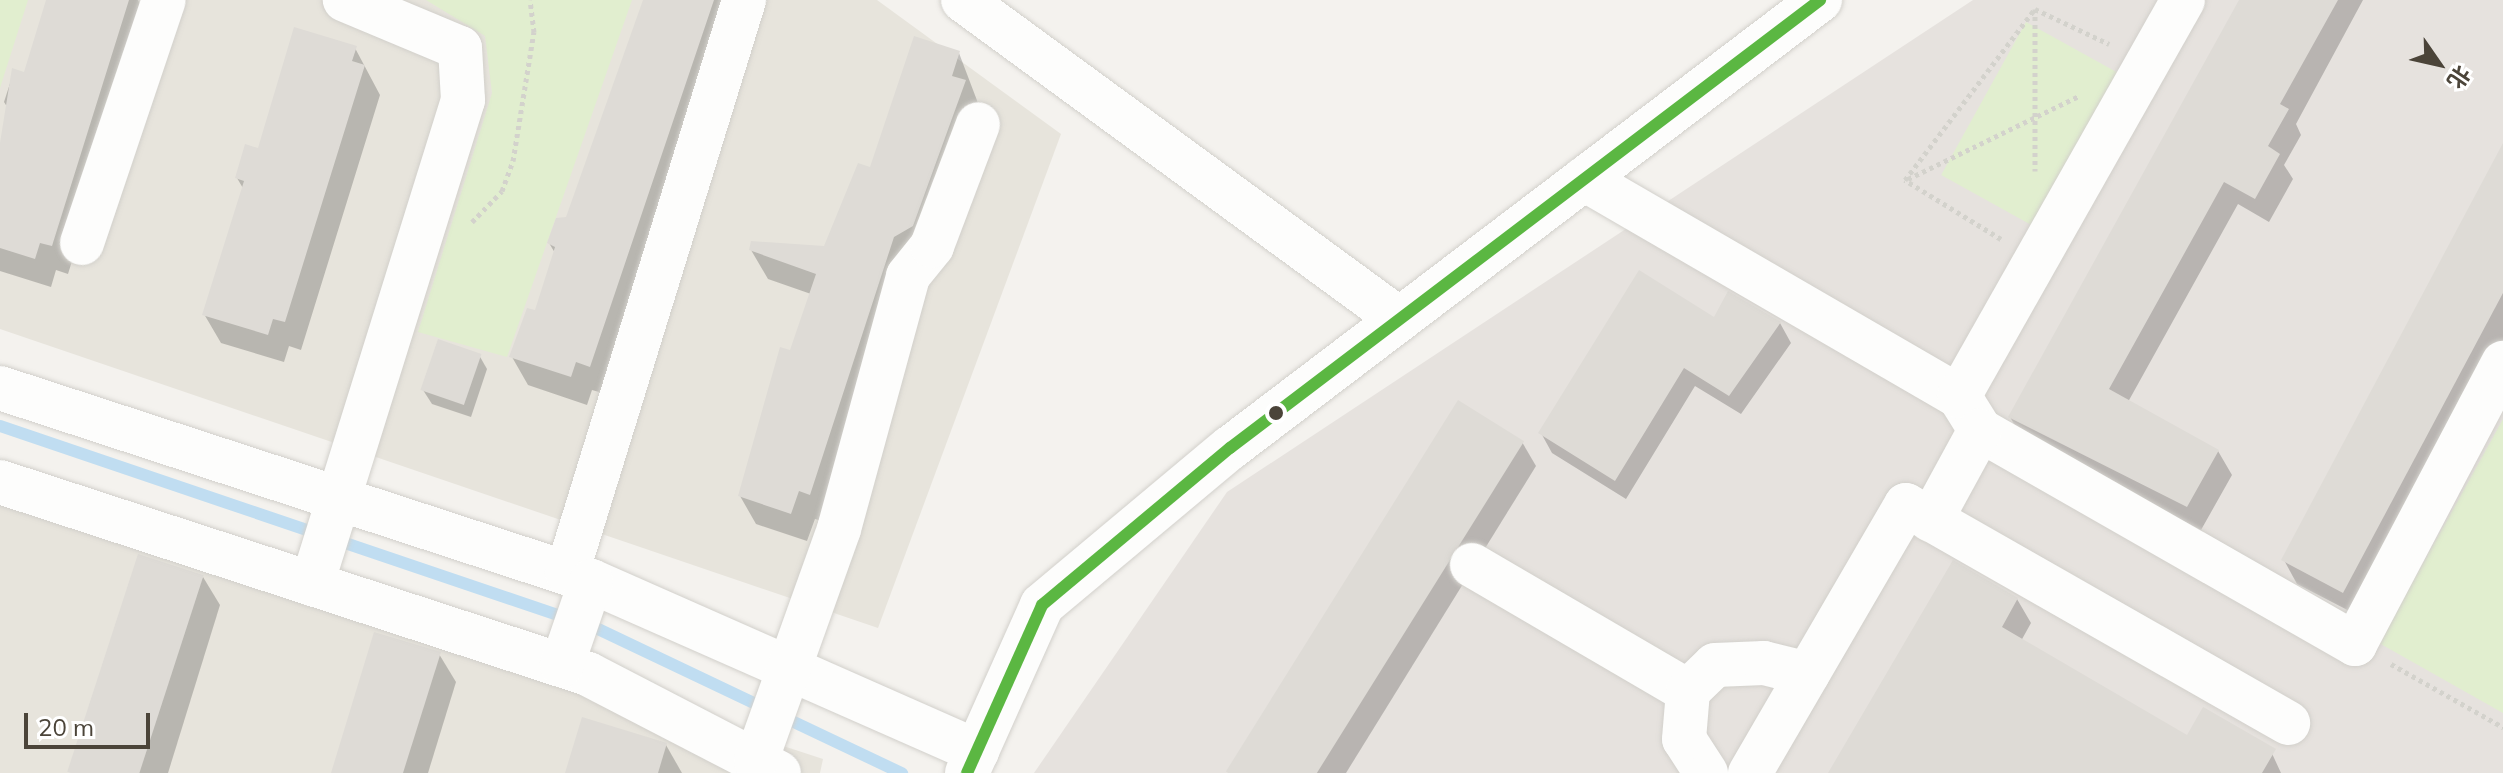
<!DOCTYPE html>
<meta charset="utf-8">
<style>
body{margin:0}
#map{position:relative;width:2503px;height:773px;overflow:hidden;background:#f4f2ee;font-family:Mulish,"Noto Sans SC",sans-serif}
div>[style]{position:absolute}
.residential>*{inset:0;background:#e7e4dc}
.industrial>*{inset:0;background:#e6e2de}
.green>*{inset:0;background:#e1eecf;transform-origin:0 0}
.shadow>*{inset:0;background:#0003}
.stream>*{height:12px;margin:-6px;padding:0 6px;transform-origin:6px;border-radius:6px;background:#c0ddf1}
.building>*{inset:0;background:#dedbd6;transform-origin:0 0}
.path>*{height:5px;margin-top:-2.5px;transform-origin:0;background:repeating-linear-gradient(90deg,#d3d2cc 0 4px,transparent 0 8px)}
.roads{filter:drop-shadow(0 0 2px #d2d0cb) drop-shadow(0 0 2px #d2d0cb)}
.minor>*{height:44px;margin:-22px;padding:0 22px;transform-origin:22px;border-radius:22px;background:#fdfdfc}
.bus-1>*{height:12px;margin:-6px;padding:0 6px;transform-origin:6px;border-radius:6px;background:#5bb742}
.dots>*{width:22px;height:22px;translate:-50% -50%;box-sizing:border-box;border:4px solid #fff;border-radius:50%}
span{translate:-50% -50%;white-space:nowrap;text-align:center;line-height:1.15;-webkit-text-stroke:7px #fff;paint-order:stroke}
.north{position:absolute;left:2399px;top:24px;width:80px;height:80px;-webkit-text-stroke:6px #fff;paint-order:stroke;rotate:124deg;font-size:22px;font-weight:700;line-height:32px;text-align:center;color:#4b4439}
.north::after{content:'';display:block;margin:auto;width:28px;height:36px;background:#4b4439;clip-path:polygon(50% 0,100% 100%,50% 72%,0 100%)}
.scale{position:absolute;left:24px;top:713px;width:126px;height:36px;box-sizing:border-box;border:4px solid #4b4439;border-top:0;padding-left:10px;font-size:24px;line-height:28px;white-space:nowrap;color:#4b4439;-webkit-text-stroke:6px #fff;paint-order:stroke}
</style>
<div id="map">
<div class="residential">
<i style="clip-path:polygon(0 0,877px 0,1061px 134px,878px 628px,0 329px)"></i>
<i style="clip-path:polygon(0 489px,823px 759px,820px 773px,0 773px)"></i>
</div>
<div class="industrial">
<i style="clip-path:polygon(1973px 0,2503px 0,2503px 773px,1034px 773px,1227px 492px)"></i>
</div>
<div class="green">
<i style="clip-path:polygon(0 0,28px 0,0 88px)"></i>
<i style="clip-path:polygon(426px 0,632px 0,507px 357px,418px 332px,492px 93px,485px 36px)"></i>
<i style="left:2026px;top:22px;width:107px;height:175px;rotate:29deg"></i>
<i style="clip-path:polygon(2503px 419px,2503px 713px,2379px 643px)"></i>
</div>
<div class="shadow">
<i style="clip-path:polygon(48px 0,138px 0,147px 19px,68px 274px,56px 270px,51px 287px,0 271px,0 148px,11px 113px,4px 102px,14px 71px,26px 75px)"></i>
<i style="clip-path:polygon(644px 0,740px 0,606px 394px,592px 390px,587px 405px,528px 385px,512px 357px,536px 312px,555px 253px,549px 243px,568px 219px)"></i>
<i style="clip-path:polygon(2241px 0,2363px 0,2296px 124px,2301px 135px,2284px 165px,2293px 179px,2269px 222px,2238px 204px,2128px 402px,2218px 451px,2232px 475px,2201px 530px,2024px 441px,2010px 417px)"></i>
<i style="clip-path:polygon(355px 48px,380px 95px,301px 350px,289px 346px,284px 362px,221px 343px,204px 314px,244px 190px,237px 178px)"></i>
<i style="clip-path:polygon(959px 53px,981px 111px,826px 522px,815px 519px,807px 541px,756px 524px,740px 496px,811px 294px,768px 279px,751px 250px,825px 248px,871px 170px)"></i>
<i style="clip-path:polygon(2503px 148px,2503px 342px,2357px 615px,2297px 584px,2284px 560px)"></i>
<i style="clip-path:polygon(1715px 320px,1780px 323px,1791px 343px,1741px 414px,1695px 386px,1626px 499px,1552px 453px,1541px 433px)"></i>
<i style="clip-path:polygon(479px 355px,487px 369px,471px 417px,432px 404px,423px 390px)"></i>
<i style="clip-path:polygon(1522px 442px,1536px 466px,1346px 773px,1231px 773px)"></i>
<i style="clip-path:polygon(203px 577px,220px 605px,168px 773px,73px 773px)"></i>
<i style="clip-path:polygon(2017px 599px,2031px 623px,2021px 641px,2188px 738px,2269px 747px,2281px 773px,1831px 773px)"></i>
<i style="clip-path:polygon(439px 654px,456px 682px,428px 773px,333px 773px)"></i>
<i style="clip-path:polygon(666px 745px,682px 773px,567px 773px)"></i>
</div>
<div class="stream">
<i style="left:0;top:426px;width:629px;rotate:18.72deg"></i>
<i style="left:596px;top:628px;width:339px;rotate:25.4deg"></i>
</div>
<div class="building">
<i style="clip-path:polygon(46px 0,129px 0,52px 246px,40px 243px,35px 259px,0 248px,0 143px,12px 68px,24px 72px)"></i>
<i style="clip-path:polygon(643px 0,714px 0,590px 367px,576px 362px,571px 377px,509px 357px,527px 308px,535px 310px,555px 247px,547px 243px,556px 218px,566px 217px)"></i>
<i style="clip-path:polygon(2239px 0,2338px 0,2280px 104px,2289px 109px,2268px 146px,2280px 154px,2255px 199px,2224px 182px,2109px 389px,2219px 450px,2187px 507px,2008px 417px)"></i>
<i style="clip-path:polygon(294px 27px,357px 46px,352px 61px,365px 65px,285px 322px,273px 319px,268px 335px,202px 315px,244px 181px,235px 178px,245px 144px,258px 148px)"></i>
<i style="clip-path:polygon(914px 36px,960px 51px,952px 76px,966px 80px,913px 226px,894px 237px,810px 495px,799px 491px,791px 514px,738px 496px,780px 347px,790px 350px,816px 274px,749px 250px,751px 241px,824px 246px,858px 163px,870px 167px)"></i>
<i style="clip-path:polygon(2503px 143px,2503px 293px,2343px 593px,2281px 560px)"></i>
<i style="clip-path:polygon(1639px 270px,1714px 317px,1728px 291px,1781px 322px,1729px 396px,1684px 368px,1615px 481px,1538px 433px)"></i>
<i style="left:438px;top:339px;width:46px;height:54px;rotate:19deg"></i>
<i style="left:1458px;top:400px;width:78px;height:438px;rotate:32deg"></i>
<i style="left:138px;top:554px;width:69px;height:229px;rotate:18deg"></i>
<i style="clip-path:polygon(1953px 560px,2018px 598px,2002px 627px,2187px 735px,2203px 707px,2276px 749px,2262px 773px,1828px 773px)"></i>
<i style="clip-path:polygon(374px 632px,441px 652px,403px 773px,331px 773px)"></i>
<i style="clip-path:polygon(582px 717px,667px 743px,658px 773px,565px 773px)"></i>
</div>
<div class="path">
<i style="left:2035px;top:9px;width:162px;rotate:90deg"></i>
<i style="left:1908px;top:179px;width:190px;rotate:-25.9deg"></i>
<i style="left:472px;top:222px;width:43px;rotate:-45.9deg"></i>
<i style="left:502px;top:191px;width:32px;rotate:-70deg"></i>
<i style="left:513px;top:161px;width:131px;rotate:-80.8deg"></i>
<i style="left:534px;top:32px;width:32px;rotate:-97deg"></i>
<i style="left:2001px;top:239px;width:113px;rotate:-148.4deg"></i>
<i style="left:1905px;top:180px;width:215px;rotate:-52.8deg"></i>
<i style="left:2035px;top:9px;width:82px;rotate:25.3deg"></i>
<i style="left:2391px;top:664px;width:129px;rotate:29.4deg"></i>
</div>
<div class="roads">
<div class="minor">
<i style="left:963px;top:0;width:540px;rotate:36.19deg"></i>
<i style="left:1584px;top:179px;width:433px;rotate:30.1deg"></i>
<i style="left:1959px;top:396px;width:40px;rotate:58deg"></i>
<i style="left:1980px;top:430px;width:432px;rotate:29.7deg"></i>
<i style="left:2355px;top:644px;width:318px;rotate:-62.2deg"></i>
<i style="left:82px;top:243px;width:256px;rotate:-71.4deg"></i>
<i style="left:0;top:388px;width:622px;rotate:18.09deg"></i>
<i style="left:591px;top:581px;width:422px;rotate:23.8deg"></i>
<i style="left:1959px;top:396px;width:455px;rotate:-60.5deg"></i>
<i style="left:0;top:482px;width:619px;rotate:18.08deg"></i>
<i style="left:588px;top:674px;width:215px;rotate:27.4deg"></i>
<i style="left:1931px;top:520px;width:102px;rotate:-61.4deg"></i>
<i style="left:1472px;top:565px;width:250px;rotate:30.3deg"></i>
<i style="left:567px;top:573px;width:600px;rotate:-72.83deg"></i>
<i style="left:312px;top:584px;width:507px;rotate:-72.67deg"></i>
<i style="left:463px;top:100px;width:52px;rotate:-93.3deg"></i>
<i style="left:460px;top:48px;width:125px;rotate:-157.3deg"></i>
<i style="left:562px;top:665px;width:89px;rotate:-71deg"></i>
<i style="left:756px;top:761px;width:246px;rotate:-70.3deg"></i>
<i style="left:839px;top:529px;width:262px;rotate:-74.7deg"></i>
<i style="left:908px;top:276px;width:38px;rotate:-51deg"></i>
<i style="left:932px;top:246px;width:130px;rotate:-69.3deg"></i>
<i style="left:967px;top:773px;width:184px;rotate:-65.9deg"></i>
<i style="left:1042px;top:605px;width:245px;rotate:-39.9deg"></i>
<i style="left:1230px;top:448px;width:741px;rotate:-37.21deg"></i>
<i style="left:1706px;top:773px;width:40px;rotate:-122.9deg"></i>
<i style="left:1684px;top:739px;width:48px;rotate:-85.2deg"></i>
<i style="left:1688px;top:691px;width:37px;rotate:-44deg"></i>
<i style="left:1715px;top:665px;width:49px;rotate:-2.3deg"></i>
<i style="left:1764px;top:663px;width:45px;rotate:14deg"></i>
<i style="left:1750px;top:773px;width:310px;rotate:-59.8deg"></i>
<i style="left:1906px;top:505px;width:440px;rotate:29.7deg"></i>
</div>
</div>
<div class="bus-1">
<i style="left:967px;top:773px;width:184px;rotate:-65.9deg"></i>
<i style="left:1042px;top:605px;width:245px;rotate:-39.9deg"></i>
<i style="left:1230px;top:448px;width:741px;rotate:-37.21deg"></i>
</div>
<div class="dots">
<i style="left:1276px;top:413px;background:#4b4439"></i>
</div>
<div class="north">北</div>
<div class="scale">20 m</div>
</div>
